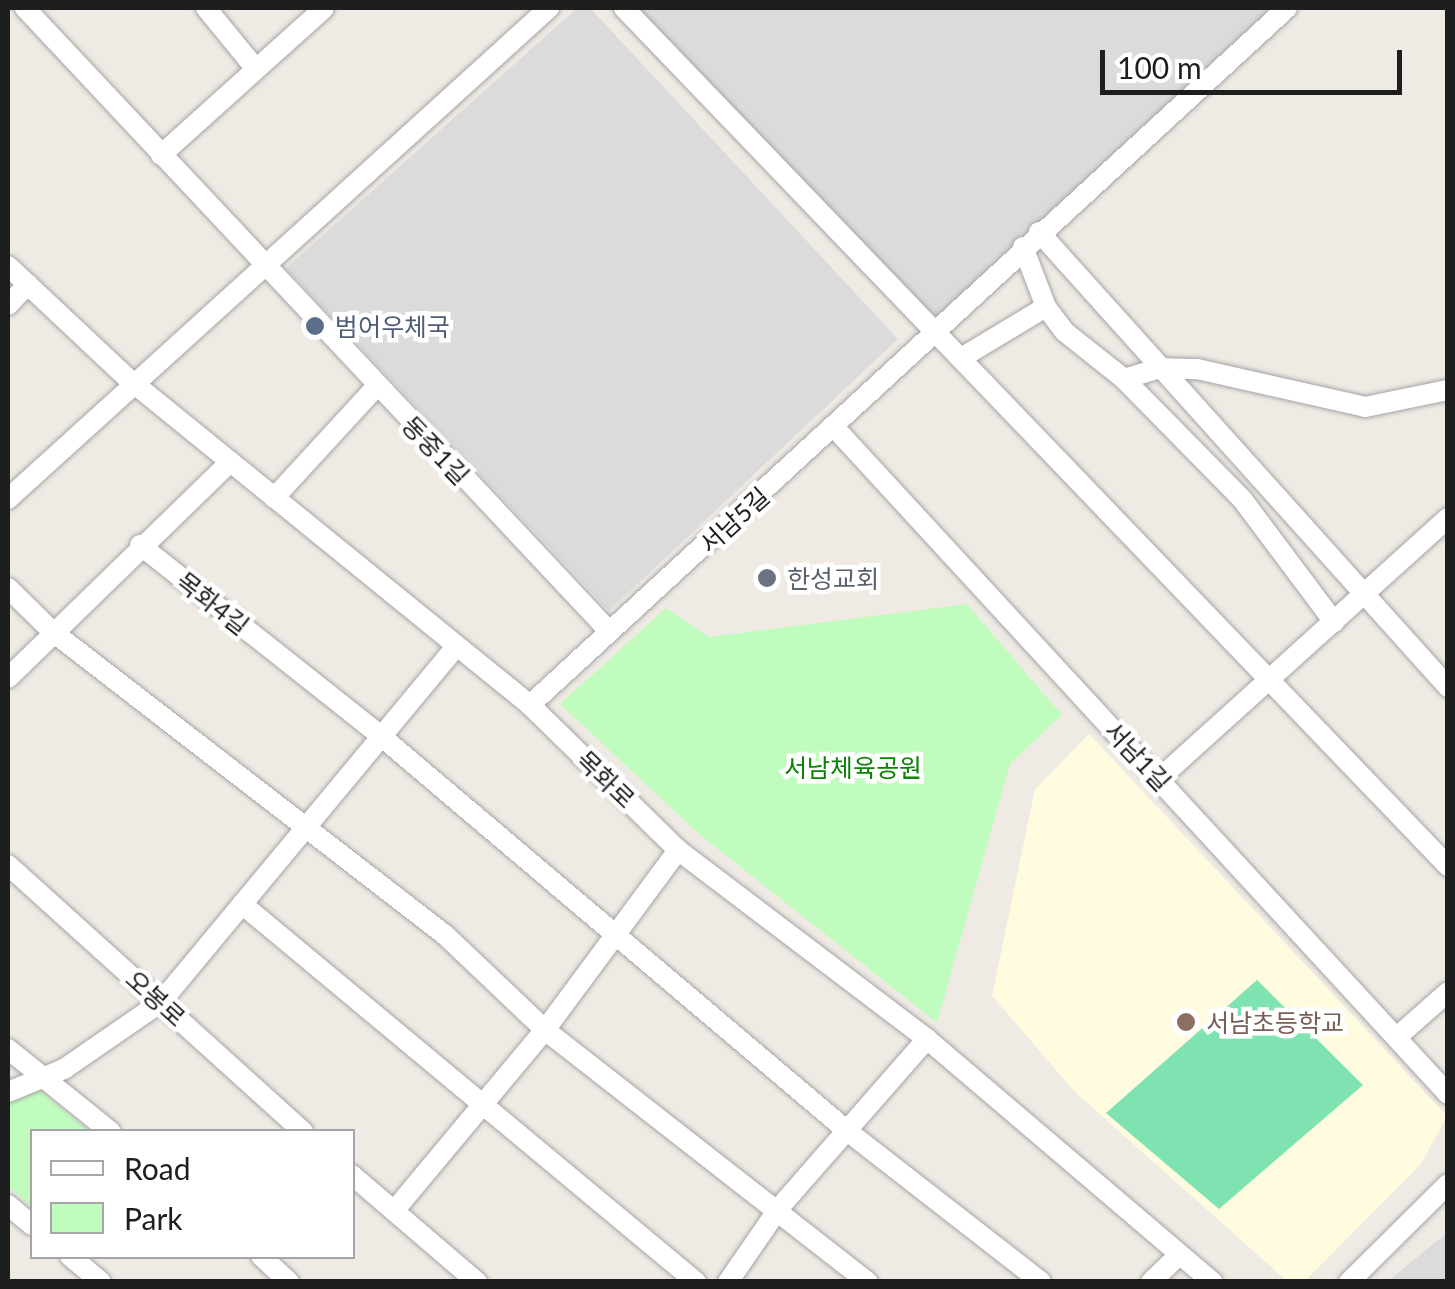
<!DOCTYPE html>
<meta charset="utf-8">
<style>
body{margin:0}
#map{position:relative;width:1455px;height:1289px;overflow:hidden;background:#f0eae4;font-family:Lato,"Noto Sans KR",sans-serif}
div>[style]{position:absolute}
.residential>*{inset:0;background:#dcdbdb}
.education>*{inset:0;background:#fffbde}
.park>*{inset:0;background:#c1fcbf}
.pitch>*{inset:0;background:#7ee3b0}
.roads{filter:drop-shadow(0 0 2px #a5a5a5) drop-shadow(0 0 2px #a5a5a5)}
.minor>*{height:20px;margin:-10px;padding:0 10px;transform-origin:10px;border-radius:10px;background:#fff}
.dots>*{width:28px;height:28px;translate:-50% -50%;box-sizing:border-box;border:5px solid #fff;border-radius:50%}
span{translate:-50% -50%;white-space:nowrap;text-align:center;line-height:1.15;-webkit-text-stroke:9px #fff;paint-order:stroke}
.service-label{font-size:25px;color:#4e5e75}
.left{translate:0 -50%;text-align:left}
.street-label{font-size:25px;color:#1e1e1e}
.worship-label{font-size:25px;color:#5b616d}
.park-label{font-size:25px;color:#0a8306}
.education-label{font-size:25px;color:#785e54}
.frame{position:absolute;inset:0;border:10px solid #1e1e1e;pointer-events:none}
.legend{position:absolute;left:30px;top:1129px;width:325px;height:130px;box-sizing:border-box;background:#fff;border:2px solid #a5a5a5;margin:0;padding:12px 18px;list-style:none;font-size:30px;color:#1e1e1e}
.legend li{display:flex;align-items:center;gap:20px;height:50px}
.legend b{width:50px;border:2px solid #a5a5a5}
.scale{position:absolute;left:1100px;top:50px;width:302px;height:45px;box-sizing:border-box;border:5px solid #1e1e1e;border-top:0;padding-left:12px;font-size:30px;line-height:35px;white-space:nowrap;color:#1e1e1e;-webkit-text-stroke:8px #fff;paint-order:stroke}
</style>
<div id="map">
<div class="residential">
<i style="clip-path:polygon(577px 8px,590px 8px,898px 339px,609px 611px,286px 268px)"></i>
<i style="clip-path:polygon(634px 8px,1271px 8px,934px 319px)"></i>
<i style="clip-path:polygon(1447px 1233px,1447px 1281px,1388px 1281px)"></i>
</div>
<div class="education">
<i style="clip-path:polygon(1089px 734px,1447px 1116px,1421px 1164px,1305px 1281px,1287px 1281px,1075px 1092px,992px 996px,1035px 789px)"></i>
</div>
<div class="park">
<i style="clip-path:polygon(967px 604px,1062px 715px,1010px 764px,937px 1023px,699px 834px,560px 704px,666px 608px,709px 637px)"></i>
<i style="clip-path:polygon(38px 1089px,90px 1131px,32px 1132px,32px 1207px,8px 1186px,8px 1104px)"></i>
</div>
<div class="pitch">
<i style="clip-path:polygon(1257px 980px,1363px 1085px,1219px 1209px,1106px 1113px)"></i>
</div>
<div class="roads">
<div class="minor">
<i style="left:25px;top:8px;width:855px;rotate:46.85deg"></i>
<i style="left:206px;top:8px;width:79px;rotate:50.7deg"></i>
<i style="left:624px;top:8px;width:1190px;rotate:46.16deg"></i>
<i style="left:161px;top:155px;width:219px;rotate:-42deg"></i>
<i style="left:1039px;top:232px;width:612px;rotate:48.05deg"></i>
<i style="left:1023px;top:247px;width:64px;rotate:69deg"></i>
<i style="left:1046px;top:307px;width:31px;rotate:53deg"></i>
<i style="left:1065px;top:332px;width:75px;rotate:38.5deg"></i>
<i style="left:1124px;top:379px;width:168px;rotate:45.5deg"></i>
<i style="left:1242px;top:499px;width:154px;rotate:53.2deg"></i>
<i style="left:8px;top:266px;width:162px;rotate:43.2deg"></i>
<i style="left:126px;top:377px;width:520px;rotate:39.07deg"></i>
<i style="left:530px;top:705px;width:207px;rotate:44.4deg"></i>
<i style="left:678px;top:850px;width:313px;rotate:37.2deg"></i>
<i style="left:927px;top:1039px;width:375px;rotate:40.4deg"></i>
<i style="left:8px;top:305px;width:29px;rotate:-46deg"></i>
<i style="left:961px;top:358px;width:99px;rotate:-31deg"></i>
<i style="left:1124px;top:379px;width:38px;rotate:-17deg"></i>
<i style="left:1160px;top:368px;width:37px;rotate:2deg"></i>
<i style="left:1197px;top:369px;width:172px;rotate:12.7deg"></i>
<i style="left:1365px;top:407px;width:85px;rotate:-11.6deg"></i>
<i style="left:833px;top:426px;width:908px;rotate:47.37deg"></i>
<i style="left:274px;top:498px;width:151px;rotate:-47.4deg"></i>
<i style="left:8px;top:499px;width:731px;rotate:-42.23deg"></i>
<i style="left:140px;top:545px;width:309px;rotate:38.4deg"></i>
<i style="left:382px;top:737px;width:608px;rotate:40.26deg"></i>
<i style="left:846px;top:1130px;width:247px;rotate:37.9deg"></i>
<i style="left:8px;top:588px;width:63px;rotate:44.4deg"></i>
<i style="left:53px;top:632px;width:495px;rotate:37.7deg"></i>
<i style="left:445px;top:935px;width:138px;rotate:43.5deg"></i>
<i style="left:545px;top:1030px;width:410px;rotate:38deg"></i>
<i style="left:8px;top:678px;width:310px;rotate:-44.2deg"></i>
<i style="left:530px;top:705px;width:1029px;rotate:-42.64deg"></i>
<i style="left:1159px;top:779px;width:389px;rotate:-42.1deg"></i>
<i style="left:8px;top:865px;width:398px;rotate:42.1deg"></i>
<i style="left:242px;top:904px;width:591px;rotate:39.78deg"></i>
<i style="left:1397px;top:1037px;width:68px;rotate:-41.4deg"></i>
<i style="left:8px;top:1049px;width:132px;rotate:38.9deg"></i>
<i style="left:8px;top:1092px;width:61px;rotate:-22.3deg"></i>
<i style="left:64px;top:1069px;width:118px;rotate:-34.6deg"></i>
<i style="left:161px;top:1002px;width:462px;rotate:-50.3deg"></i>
<i style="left:352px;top:1175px;width:165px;rotate:40.6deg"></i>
<i style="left:8px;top:1205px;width:31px;rotate:40deg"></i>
<i style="left:394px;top:1211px;width:236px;rotate:-50.2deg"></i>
<i style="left:545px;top:1030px;width:224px;rotate:-53.5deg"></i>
<i style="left:70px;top:1256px;width:40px;rotate:40deg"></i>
<i style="left:261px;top:1256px;width:38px;rotate:43deg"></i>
<i style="left:728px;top:1282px;width:90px;rotate:-55.4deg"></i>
<i style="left:779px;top:1208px;width:225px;rotate:-48.8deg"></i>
<i style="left:1151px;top:1282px;width:39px;rotate:-44deg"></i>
<i style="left:1349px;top:1282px;width:139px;rotate:-44.7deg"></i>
</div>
</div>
<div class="dots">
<i style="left:315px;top:326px;background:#5c6f8a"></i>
<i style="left:767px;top:578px;background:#6b7280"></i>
<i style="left:1186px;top:1022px;background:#8d6e63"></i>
</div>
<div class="service-label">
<span class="left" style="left:335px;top:326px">범어우체국</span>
</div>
<div class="street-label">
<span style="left:436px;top:450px;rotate:46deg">동중1길</span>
<span style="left:734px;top:520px;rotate:-42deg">서남5길</span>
<span style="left:213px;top:603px;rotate:38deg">목화4길</span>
<span style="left:1138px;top:756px;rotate:47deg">서남1길</span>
<span style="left:606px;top:779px;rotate:44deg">목화로</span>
<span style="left:156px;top:998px;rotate:42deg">오봉로</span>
</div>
<div class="worship-label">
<span class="left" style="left:787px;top:578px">한성교회</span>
</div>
<div class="park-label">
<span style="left:853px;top:767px">서남체육공원</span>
</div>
<div class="education-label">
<span class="left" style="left:1206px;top:1022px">서남초등학교</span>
</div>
<div class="frame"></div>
<ul class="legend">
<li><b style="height:12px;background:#fff"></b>Road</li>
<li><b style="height:28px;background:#c1fcbf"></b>Park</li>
</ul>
<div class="scale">100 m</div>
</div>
